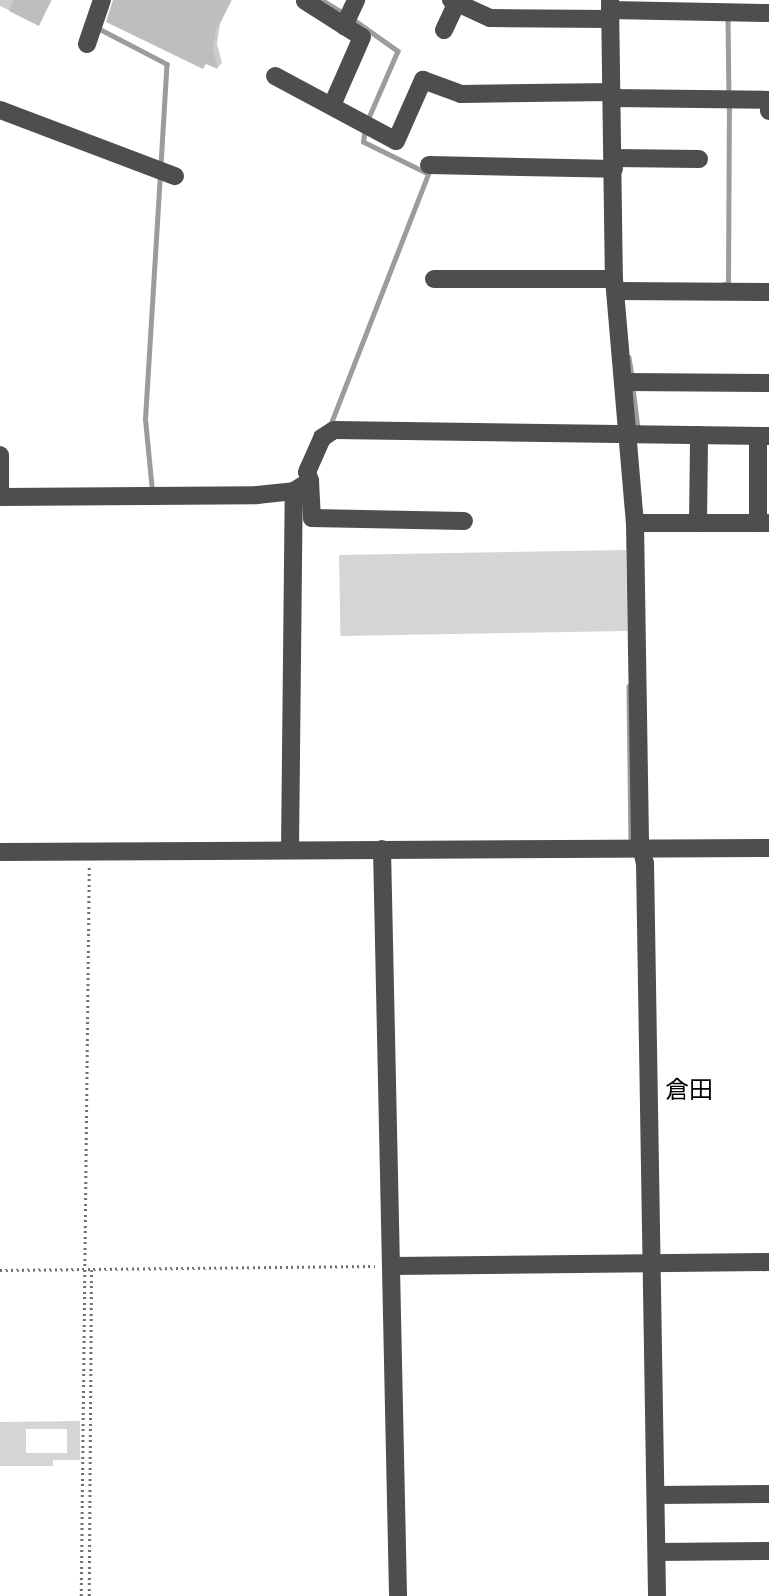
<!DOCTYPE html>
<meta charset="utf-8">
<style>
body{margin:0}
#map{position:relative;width:769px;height:1596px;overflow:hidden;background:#fff;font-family:"Noto Sans","Noto Sans JP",sans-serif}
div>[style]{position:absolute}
.green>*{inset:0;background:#d5d5d5;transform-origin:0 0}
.shadow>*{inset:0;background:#0003}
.stream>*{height:4.5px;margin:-2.25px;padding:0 2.25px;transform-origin:2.25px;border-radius:2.25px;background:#9c9c9c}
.building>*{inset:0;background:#bebebe}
.path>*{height:2.5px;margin-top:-1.25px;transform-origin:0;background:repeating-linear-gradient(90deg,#707070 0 2px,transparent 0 5.5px)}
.minor>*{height:18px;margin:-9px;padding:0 9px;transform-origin:9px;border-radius:9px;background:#4e4e4e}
span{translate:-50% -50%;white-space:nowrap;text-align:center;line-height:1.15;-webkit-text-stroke:7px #fff;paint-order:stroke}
.quarter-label{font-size:24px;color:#000}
</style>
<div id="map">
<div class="green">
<i style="left:626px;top:550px;width:81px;height:287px;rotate:89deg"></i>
<i style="clip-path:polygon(evenodd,80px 1421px,80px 1460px,53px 1460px,53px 1466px,0 1466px,0 1422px,80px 1421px,26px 1429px,67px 1429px,67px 1453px,26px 1453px,26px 1429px)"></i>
</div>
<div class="shadow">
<i style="clip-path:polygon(0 0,52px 0,39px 24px,0 6px)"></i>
<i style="clip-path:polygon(115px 0,232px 0,220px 24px,217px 44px,222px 63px,218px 67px,207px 62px)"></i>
</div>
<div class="stream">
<i style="left:322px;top:0;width:27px;rotate:31deg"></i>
<i style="left:728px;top:17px;width:78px;rotate:89.3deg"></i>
<i style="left:353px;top:19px;width:55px;rotate:35.4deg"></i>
<i style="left:398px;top:51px;width:75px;rotate:113.5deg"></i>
<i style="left:96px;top:27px;width:80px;rotate:27.5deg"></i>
<i style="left:167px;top:64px;width:102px;rotate:93.4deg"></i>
<i style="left:724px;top:284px;width:4px"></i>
<i style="left:728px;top:284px;width:180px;rotate:-89.7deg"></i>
<i style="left:629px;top:357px;width:19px;rotate:81deg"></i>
<i style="left:633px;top:388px;width:40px;rotate:82.9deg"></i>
<i style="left:331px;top:423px;width:267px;rotate:-68.7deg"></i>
<i style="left:428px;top:174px;width:72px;rotate:-153.8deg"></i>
<i style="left:363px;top:142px;width:14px;rotate:-82deg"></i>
<i style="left:316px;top:433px;width:19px;rotate:-32deg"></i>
<i style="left:152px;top:491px;width:72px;rotate:-95.6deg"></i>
<i style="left:145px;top:419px;width:244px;rotate:-86.5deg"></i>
<i style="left:629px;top:686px;width:155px;rotate:89.3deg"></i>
</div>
<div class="building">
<i style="clip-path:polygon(14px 0,51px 0,39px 26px,9px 11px)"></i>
<i style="clip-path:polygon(113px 0,231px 0,216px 30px,213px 49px,218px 69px,206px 64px,203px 69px,106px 22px)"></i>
</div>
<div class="path">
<i style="left:0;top:1270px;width:375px;rotate:-0.6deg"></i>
<i style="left:81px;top:1596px;width:730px;rotate:-89.37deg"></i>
<i style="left:89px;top:1596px;width:326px;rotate:-89.6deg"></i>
</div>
<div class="minor">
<i style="left:451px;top:0;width:43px;rotate:24.8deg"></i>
<i style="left:490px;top:18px;width:120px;rotate:0.5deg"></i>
<i style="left:610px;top:0;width:279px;rotate:89.2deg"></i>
<i style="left:614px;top:279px;width:245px;rotate:85.1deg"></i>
<i style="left:635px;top:523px;width:319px;rotate:89.1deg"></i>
<i style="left:640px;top:842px;width:22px;rotate:77deg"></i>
<i style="left:645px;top:863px;width:733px;rotate:89.06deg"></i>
<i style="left:305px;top:1px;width:67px;rotate:32.3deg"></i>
<i style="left:362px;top:37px;width:72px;rotate:113.7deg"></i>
<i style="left:610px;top:10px;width:159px;rotate:1.1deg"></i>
<i style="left:344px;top:26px;width:29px;rotate:-65deg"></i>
<i style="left:444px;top:30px;width:33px;rotate:-65deg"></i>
<i style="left:87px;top:44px;width:46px;rotate:-71.2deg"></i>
<i style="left:275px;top:76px;width:137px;rotate:28.2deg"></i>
<i style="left:396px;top:141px;width:67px;rotate:-66.1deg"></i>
<i style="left:423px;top:80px;width:40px;rotate:20.2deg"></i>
<i style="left:461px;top:94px;width:151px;rotate:-0.8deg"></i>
<i style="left:612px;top:98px;width:157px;rotate:0.7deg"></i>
<i style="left:769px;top:100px;width:11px;rotate:90deg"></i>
<i style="left:0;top:110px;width:187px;rotate:20.7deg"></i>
<i style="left:614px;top:158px;width:85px;rotate:0.7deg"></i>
<i style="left:429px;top:165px;width:185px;rotate:1.2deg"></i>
<i style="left:434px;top:279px;width:180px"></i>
<i style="left:616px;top:291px;width:153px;rotate:0.4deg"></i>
<i style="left:625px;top:382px;width:144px;rotate:0.4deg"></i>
<i style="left:0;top:455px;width:42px;rotate:90deg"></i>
<i style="left:310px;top:481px;width:37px;rotate:87deg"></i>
<i style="left:312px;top:518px;width:152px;rotate:1.1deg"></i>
<i style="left:0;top:497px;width:257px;rotate:-0.4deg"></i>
<i style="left:257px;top:495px;width:37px;rotate:-6deg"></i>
<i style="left:294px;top:491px;width:19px;rotate:-32deg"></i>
<i style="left:310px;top:481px;width:9px;rotate:-108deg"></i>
<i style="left:307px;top:472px;width:37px;rotate:-66deg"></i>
<i style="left:322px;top:438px;width:14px;rotate:-34deg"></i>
<i style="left:334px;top:430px;width:435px;rotate:0.8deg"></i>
<i style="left:635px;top:523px;width:134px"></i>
<i style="left:698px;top:523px;width:88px;rotate:-89.3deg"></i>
<i style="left:758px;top:523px;width:87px;rotate:-90deg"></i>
<i style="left:382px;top:849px;width:747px;rotate:88.77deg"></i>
<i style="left:290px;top:850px;width:359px;rotate:-89.4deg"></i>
<i style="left:0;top:852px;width:769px;rotate:-0.3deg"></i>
<i style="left:392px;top:1266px;width:377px;rotate:-0.6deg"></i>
<i style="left:656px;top:1495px;width:113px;rotate:-0.5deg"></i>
<i style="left:657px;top:1552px;width:112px;rotate:-0.5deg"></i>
</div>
<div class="quarter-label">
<span style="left:689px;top:1089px">倉田</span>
</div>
</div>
